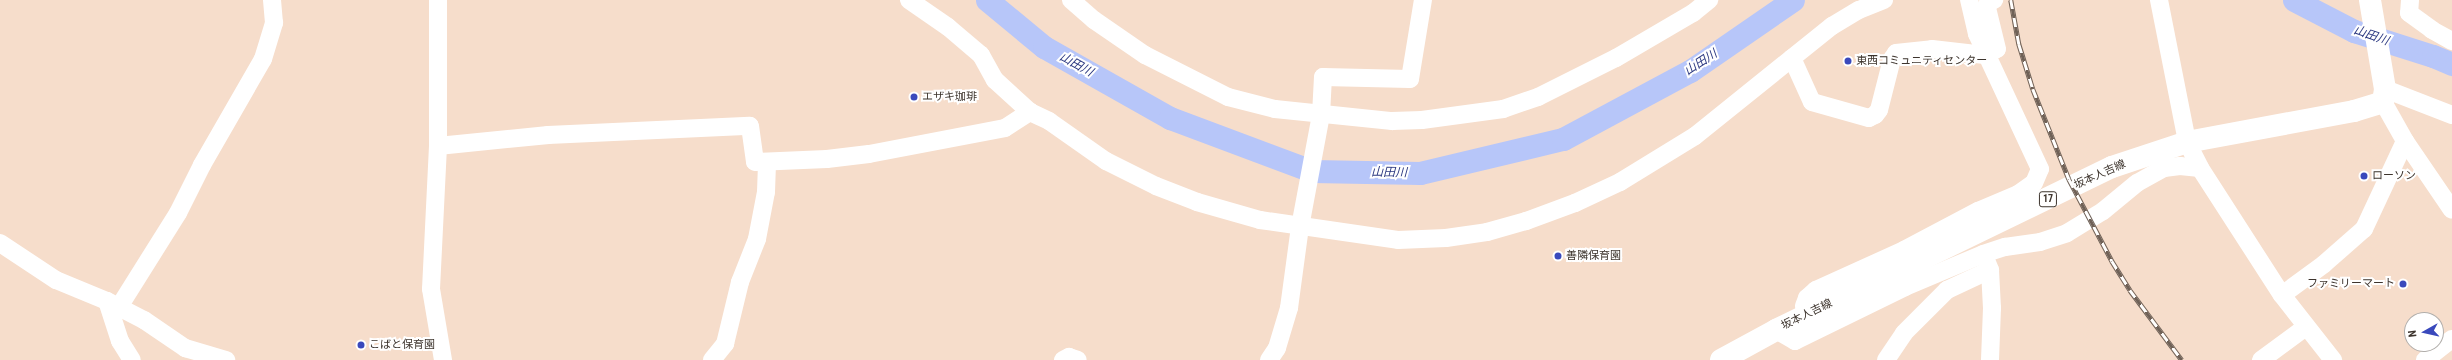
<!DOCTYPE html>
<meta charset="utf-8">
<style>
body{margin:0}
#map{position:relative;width:2452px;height:360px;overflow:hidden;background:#f6ddcb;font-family:"Roboto Condensed","Noto Sans JP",sans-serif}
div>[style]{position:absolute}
.river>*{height:23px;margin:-11.5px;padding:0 11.5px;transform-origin:11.5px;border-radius:11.5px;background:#b7c6f9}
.minor>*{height:18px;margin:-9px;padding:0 9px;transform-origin:9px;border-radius:9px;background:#fff}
.major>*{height:22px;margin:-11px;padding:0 11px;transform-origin:11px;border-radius:11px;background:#fff}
.rail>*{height:4.5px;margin-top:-2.25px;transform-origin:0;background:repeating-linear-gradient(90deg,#fff 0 9px,#6f6157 0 18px);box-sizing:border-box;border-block:1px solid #6f6157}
.dots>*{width:11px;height:11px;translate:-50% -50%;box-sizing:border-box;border:2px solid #fff;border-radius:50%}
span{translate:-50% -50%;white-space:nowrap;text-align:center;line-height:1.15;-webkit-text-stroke:4px #fff;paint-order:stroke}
.shield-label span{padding:1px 3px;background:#fff;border:1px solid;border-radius:3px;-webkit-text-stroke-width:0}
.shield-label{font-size:10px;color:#3d342d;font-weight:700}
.poi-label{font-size:11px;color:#3d342d}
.left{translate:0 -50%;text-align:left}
.right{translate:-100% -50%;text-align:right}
.street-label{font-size:11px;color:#3d342d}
.water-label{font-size:12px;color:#2b3880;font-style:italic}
.north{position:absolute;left:2404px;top:312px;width:40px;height:40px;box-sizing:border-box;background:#fff;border:1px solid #b1aeab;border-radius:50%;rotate:262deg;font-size:11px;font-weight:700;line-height:16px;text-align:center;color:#3d342d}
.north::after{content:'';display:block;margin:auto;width:14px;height:18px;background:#3a49bc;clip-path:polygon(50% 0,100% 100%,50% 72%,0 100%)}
</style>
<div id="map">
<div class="river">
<i style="left:987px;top:0;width:74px;rotate:39.5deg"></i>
<i style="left:1044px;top:47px;width:145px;rotate:29.4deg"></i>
<i style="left:1170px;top:118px;width:152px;rotate:20.5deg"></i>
<i style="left:1312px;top:171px;width:108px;rotate:1.1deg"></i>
<i style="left:1420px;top:173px;width:147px;rotate:-13.4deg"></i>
<i style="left:1563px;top:139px;width:144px;rotate:-28.2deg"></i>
<i style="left:1690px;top:71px;width:125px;rotate:-34.6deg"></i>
<i style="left:2294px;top:0;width:68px;rotate:27.3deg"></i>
<i style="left:2354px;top:31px;width:83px;rotate:17.6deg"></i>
<i style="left:2433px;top:56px;width:21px;rotate:23deg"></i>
</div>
<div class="minor">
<i style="left:438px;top:0;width:146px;rotate:90deg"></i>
<i style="left:438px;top:146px;width:143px;rotate:92.8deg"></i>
<i style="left:431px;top:289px;width:72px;rotate:80.4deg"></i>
<i style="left:909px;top:0;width:47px;rotate:34.7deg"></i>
<i style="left:948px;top:27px;width:43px;rotate:40.3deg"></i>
<i style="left:981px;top:55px;width:29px;rotate:61deg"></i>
<i style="left:995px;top:80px;width:47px;rotate:42.4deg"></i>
<i style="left:1030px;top:112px;width:21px;rotate:25deg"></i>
<i style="left:1049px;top:121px;width:70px;rotate:35.1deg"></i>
<i style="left:1106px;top:161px;width:56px;rotate:26.6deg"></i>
<i style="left:1156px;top:186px;width:44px;rotate:21.3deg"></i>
<i style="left:1197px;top:202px;width:66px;rotate:15.9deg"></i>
<i style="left:1260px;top:220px;width:139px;rotate:8.2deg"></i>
<i style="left:1398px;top:240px;width:48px;rotate:-2.4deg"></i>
<i style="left:1446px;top:238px;width:41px;rotate:-8.3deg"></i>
<i style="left:1487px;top:232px;width:41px;rotate:-15.8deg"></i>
<i style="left:1526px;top:221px;width:52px;rotate:-20.2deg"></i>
<i style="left:1575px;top:203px;width:50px;rotate:-25deg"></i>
<i style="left:1620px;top:182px;width:88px;rotate:-31.5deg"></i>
<i style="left:1695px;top:136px;width:176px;rotate:-38.8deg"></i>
<i style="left:1832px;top:26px;width:31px;rotate:-31deg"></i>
<i style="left:1859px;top:10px;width:27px;rotate:-22deg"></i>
<i style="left:1071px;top:0;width:30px;rotate:41deg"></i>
<i style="left:1094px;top:20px;width:62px;rotate:34.5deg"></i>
<i style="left:1145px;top:55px;width:93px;rotate:26.8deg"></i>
<i style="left:1228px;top:97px;width:49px;rotate:14.3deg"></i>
<i style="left:1275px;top:109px;width:118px;rotate:5.9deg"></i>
<i style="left:1392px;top:121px;width:30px;rotate:-2deg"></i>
<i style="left:1422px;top:120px;width:82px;rotate:-7.7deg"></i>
<i style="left:1503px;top:109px;width:37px;rotate:-19deg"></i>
<i style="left:1538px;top:97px;width:87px;rotate:-26.6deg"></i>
<i style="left:1616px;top:58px;width:89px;rotate:-30.3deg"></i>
<i style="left:1693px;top:13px;width:21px;rotate:-39deg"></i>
<i style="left:2159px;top:0;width:145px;rotate:78.8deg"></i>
<i style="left:2187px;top:142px;width:29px;rotate:63deg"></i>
<i style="left:2200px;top:168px;width:151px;rotate:57.2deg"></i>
<i style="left:2282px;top:295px;width:83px;rotate:51.9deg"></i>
<i style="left:2410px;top:0;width:13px;rotate:94deg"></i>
<i style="left:2409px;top:13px;width:29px;rotate:36deg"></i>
<i style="left:2432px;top:30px;width:23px;rotate:29deg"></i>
<i style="left:1792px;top:58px;width:48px;rotate:65.6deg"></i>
<i style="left:1812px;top:102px;width:59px;rotate:15.7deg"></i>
<i style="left:1869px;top:118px;width:7px;rotate:-27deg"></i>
<i style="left:1875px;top:115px;width:6px;rotate:-51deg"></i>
<i style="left:1879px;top:110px;width:53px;rotate:-75.7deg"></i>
<i style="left:1892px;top:59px;width:7px;rotate:-56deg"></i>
<i style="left:1896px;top:53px;width:36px;rotate:-6deg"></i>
<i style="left:1932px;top:49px;width:53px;rotate:6.5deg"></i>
<i style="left:1985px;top:55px;width:13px;rotate:-27deg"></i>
<i style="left:1997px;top:49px;width:42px;rotate:-103.7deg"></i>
<i style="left:1987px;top:8px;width:5px;rotate:-79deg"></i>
<i style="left:1988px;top:3px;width:7px;rotate:-27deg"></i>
<i style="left:2385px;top:89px;width:72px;rotate:21.2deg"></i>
<i style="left:2383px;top:102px;width:45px;rotate:60.6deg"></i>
<i style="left:2405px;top:141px;width:83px;rotate:55.7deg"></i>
<i style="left:438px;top:146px;width:111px;rotate:-5.7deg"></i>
<i style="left:548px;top:135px;width:202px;rotate:-2.6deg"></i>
<i style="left:750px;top:126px;width:36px;rotate:82deg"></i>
<i style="left:755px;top:162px;width:72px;rotate:-2.4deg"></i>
<i style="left:827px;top:159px;width:42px;rotate:-6.8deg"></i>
<i style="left:869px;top:154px;width:138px;rotate:-10.8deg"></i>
<i style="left:1005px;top:128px;width:30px;rotate:-33deg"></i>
<i style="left:0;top:243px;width:67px;rotate:33.5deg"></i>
<i style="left:56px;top:280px;width:55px;rotate:22.4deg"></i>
<i style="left:107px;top:301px;width:42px;rotate:27.2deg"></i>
<i style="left:144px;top:320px;width:50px;rotate:34.3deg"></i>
<i style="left:185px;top:348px;width:43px;rotate:16.3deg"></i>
<i style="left:1986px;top:260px;width:11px;rotate:68deg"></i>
<i style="left:1990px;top:270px;width:38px;rotate:87deg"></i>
<i style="left:1992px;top:308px;width:52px;rotate:92.2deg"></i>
<i style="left:2282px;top:295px;width:52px;rotate:-36.4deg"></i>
<i style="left:2324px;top:264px;width:53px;rotate:-41.2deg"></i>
<i style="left:2364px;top:229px;width:97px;rotate:-65deg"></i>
<i style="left:107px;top:301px;width:42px;rotate:72deg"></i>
<i style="left:120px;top:341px;width:22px;rotate:58deg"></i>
<i style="left:119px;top:307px;width:111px;rotate:-57.9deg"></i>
<i style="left:178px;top:213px;width:54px;rotate:-63.4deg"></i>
<i style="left:202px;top:165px;width:122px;rotate:-60.1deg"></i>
<i style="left:263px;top:59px;width:38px;rotate:-73deg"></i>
<i style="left:274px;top:23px;width:23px;rotate:-95deg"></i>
<i style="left:1807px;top:315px;width:9px;rotate:-108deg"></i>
<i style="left:1804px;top:306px;width:9px;rotate:-69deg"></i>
<i style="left:1807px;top:298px;width:12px;rotate:-42deg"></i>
<i style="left:1816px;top:290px;width:97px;rotate:-24.4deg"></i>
<i style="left:1904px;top:250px;width:84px;rotate:-27.8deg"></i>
<i style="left:1978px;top:211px;width:43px;rotate:-23deg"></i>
<i style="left:2018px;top:194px;width:19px;rotate:-35deg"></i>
<i style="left:2034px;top:183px;width:15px;rotate:-67deg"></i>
<i style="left:2040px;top:169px;width:149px;rotate:-115deg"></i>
<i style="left:1977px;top:34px;width:35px;rotate:-103deg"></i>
<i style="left:1776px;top:330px;width:22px;rotate:30deg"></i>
<i style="left:1795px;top:341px;width:123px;rotate:-26.1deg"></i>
<i style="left:1905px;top:287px;width:85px;rotate:-22.9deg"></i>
<i style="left:1983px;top:254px;width:23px;rotate:-18deg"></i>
<i style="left:2005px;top:247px;width:35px;rotate:-8deg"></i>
<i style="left:2040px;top:242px;width:28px;rotate:-18deg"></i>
<i style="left:2067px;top:233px;width:42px;rotate:-31.4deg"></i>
<i style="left:2103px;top:211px;width:44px;rotate:-39.5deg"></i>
<i style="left:2137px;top:183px;width:31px;rotate:-29deg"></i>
<i style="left:2164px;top:168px;width:16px;rotate:-7deg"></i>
<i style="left:2180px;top:166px;width:20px;rotate:6deg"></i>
<i style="left:712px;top:360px;width:21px;rotate:-51deg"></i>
<i style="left:725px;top:344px;width:64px;rotate:-76.4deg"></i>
<i style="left:740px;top:282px;width:46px;rotate:-68.4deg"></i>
<i style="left:757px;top:239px;width:48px;rotate:-79.2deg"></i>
<i style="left:766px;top:192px;width:30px;rotate:-88deg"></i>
<i style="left:1063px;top:360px;width:7px;rotate:-27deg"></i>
<i style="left:1069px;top:357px;width:9px;rotate:18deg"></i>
<i style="left:1269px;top:360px;width:14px;rotate:-56deg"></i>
<i style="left:1277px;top:348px;width:42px;rotate:-73.3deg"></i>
<i style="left:1289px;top:308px;width:82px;rotate:-82.3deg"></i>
<i style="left:1300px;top:227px;width:114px;rotate:-79.4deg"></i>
<i style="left:1321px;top:115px;width:38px;rotate:-87deg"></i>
<i style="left:1323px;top:77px;width:87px;rotate:1.3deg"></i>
<i style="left:1410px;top:79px;width:80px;rotate:-80.7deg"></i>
<i style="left:1886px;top:360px;width:32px;rotate:-56deg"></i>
<i style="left:1904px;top:333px;width:61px;rotate:-45deg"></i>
<i style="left:1947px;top:290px;width:47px;rotate:-24.9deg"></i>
<i style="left:2261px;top:360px;width:56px;rotate:-36.3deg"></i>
<i style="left:2425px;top:360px;width:34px;rotate:-38deg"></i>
</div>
<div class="major">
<i style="left:1721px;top:360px;width:63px;rotate:-28.6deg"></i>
<i style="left:1776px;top:330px;width:373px;rotate:-25.9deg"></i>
<i style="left:2112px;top:167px;width:79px;rotate:-18.4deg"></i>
<i style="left:2187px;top:142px;width:170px;rotate:-10.5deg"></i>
<i style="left:2354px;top:111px;width:30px;rotate:-17deg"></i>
<i style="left:2383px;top:102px;width:13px;rotate:-81deg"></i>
<i style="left:2385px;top:89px;width:90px;rotate:-99.6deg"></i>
</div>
<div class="rail">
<i style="left:2011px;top:0;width:45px;rotate:79.7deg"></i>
<i style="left:2019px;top:44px;width:47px;rotate:72.7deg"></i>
<i style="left:2033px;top:89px;width:97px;rotate:68.2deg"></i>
<i style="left:2069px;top:179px;width:93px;rotate:62.3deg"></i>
<i style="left:2112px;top:261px;width:34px;rotate:58deg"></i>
<i style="left:2130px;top:290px;width:87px;rotate:53.4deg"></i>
</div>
<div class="dots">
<i style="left:1848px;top:61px;background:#3a49bc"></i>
<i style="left:914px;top:97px;background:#3a49bc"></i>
<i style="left:2364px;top:176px;background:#3a49bc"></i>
<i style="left:1558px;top:256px;background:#3a49bc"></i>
<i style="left:2403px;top:284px;background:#3a49bc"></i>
<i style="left:361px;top:345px;background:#3a49bc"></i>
</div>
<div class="shield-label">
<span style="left:2048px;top:199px">17</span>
</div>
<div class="poi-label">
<span class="left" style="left:1856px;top:61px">東西コミュニティセンター</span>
<span class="left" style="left:922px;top:97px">エザキ珈琲</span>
<span class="left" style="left:2372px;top:176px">ローソン</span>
<span class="left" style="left:1566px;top:256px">善隣保育園</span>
<span class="right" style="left:2395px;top:284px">ファミリーマート</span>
<span class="left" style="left:369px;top:345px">こばと保育園</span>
</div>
<div class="street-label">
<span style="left:2100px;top:175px;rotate:-24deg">坂本人吉線</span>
<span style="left:1807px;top:315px;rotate:-26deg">坂本人吉線</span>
</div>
<div class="water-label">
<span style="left:2371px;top:36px;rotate:19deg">山田川</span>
<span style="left:1701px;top:63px;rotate:-33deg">山田川</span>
<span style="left:1076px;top:65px;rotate:29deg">山田川</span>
<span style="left:1389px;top:173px;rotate:1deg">山田川</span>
</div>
<div class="north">N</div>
</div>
